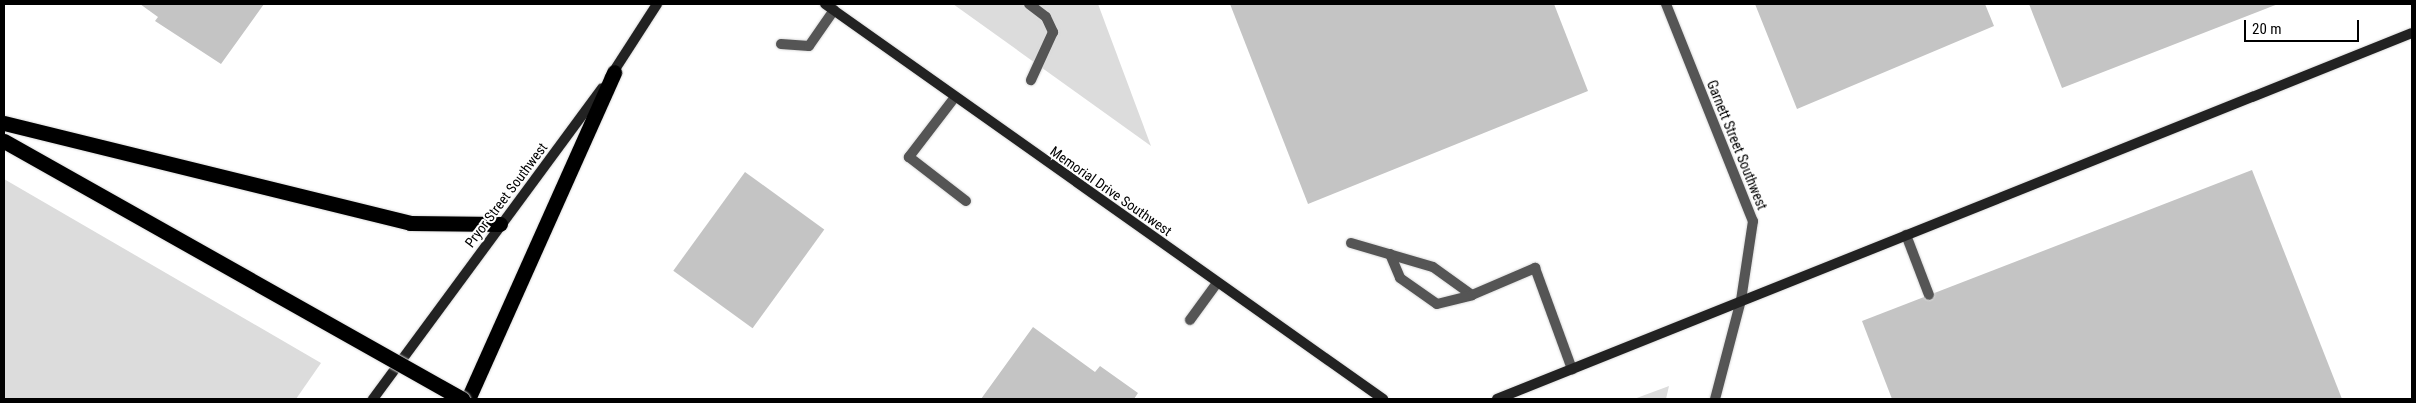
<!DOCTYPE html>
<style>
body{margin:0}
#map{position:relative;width:2416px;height:403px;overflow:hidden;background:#fff;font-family:"Roboto Condensed",sans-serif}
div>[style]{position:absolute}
.green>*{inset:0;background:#dcdcdc}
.building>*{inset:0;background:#c4c4c4;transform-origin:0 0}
.roads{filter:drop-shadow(0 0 1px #dbdbdb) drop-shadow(0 0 1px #dbdbdb)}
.lane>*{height:10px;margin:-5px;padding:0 5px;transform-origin:5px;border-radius:5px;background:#555}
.street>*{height:10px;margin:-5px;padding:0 5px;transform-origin:5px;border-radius:5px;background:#555}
.secondary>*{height:10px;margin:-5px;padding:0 5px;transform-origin:5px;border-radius:5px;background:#222}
.highway>*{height:15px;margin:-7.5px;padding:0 7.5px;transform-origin:7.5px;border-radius:7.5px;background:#000}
.bridges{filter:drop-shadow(0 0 1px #dbdbdb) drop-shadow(0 0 1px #dbdbdb)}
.highway-bridge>*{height:15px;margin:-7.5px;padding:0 7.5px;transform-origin:7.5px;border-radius:7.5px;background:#000}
span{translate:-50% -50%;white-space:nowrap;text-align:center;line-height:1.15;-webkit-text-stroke:4px #fff;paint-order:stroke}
.street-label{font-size:14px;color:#000}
.frame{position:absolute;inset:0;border:5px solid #000;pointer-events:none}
.scale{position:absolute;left:2244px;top:20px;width:115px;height:22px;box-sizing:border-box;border:2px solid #000;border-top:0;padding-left:6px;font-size:15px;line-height:18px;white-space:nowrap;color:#000;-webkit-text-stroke:4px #fff;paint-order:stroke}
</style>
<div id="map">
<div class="green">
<i style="clip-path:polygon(953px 4px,1098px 4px,1151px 146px)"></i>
<i style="clip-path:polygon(4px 179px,321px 363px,296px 399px,4px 399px)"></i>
<i style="clip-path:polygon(1669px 386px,1666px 399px,1634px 399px)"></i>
</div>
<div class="building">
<i style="clip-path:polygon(140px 4px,264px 4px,221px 64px,155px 21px,158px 17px)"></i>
<i style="clip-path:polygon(1230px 4px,1554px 4px,1588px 91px,1308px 204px)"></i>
<i style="clip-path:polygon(1755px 4px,1985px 4px,1994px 26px,1797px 109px)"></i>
<i style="clip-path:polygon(2029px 4px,2278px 4px,2062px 88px)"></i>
<i style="clip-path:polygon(2252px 170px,2342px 399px,1892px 399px,1862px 321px)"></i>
<i style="left:745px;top:172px;width:98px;height:122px;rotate:36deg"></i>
<i style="clip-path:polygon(1033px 327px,1095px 372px,1100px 366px,1138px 393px,1134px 399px,981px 399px)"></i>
</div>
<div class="roads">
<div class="lane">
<i style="left:781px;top:44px;width:28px;rotate:4deg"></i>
<i style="left:809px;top:46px;width:44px;rotate:-55.2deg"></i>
<i style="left:955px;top:97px;width:76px;rotate:127.5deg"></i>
<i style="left:909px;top:157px;width:72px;rotate:37.7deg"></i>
<i style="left:1906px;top:235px;width:64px;rotate:69deg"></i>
<i style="left:1351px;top:243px;width:85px;rotate:16.3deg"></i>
<i style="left:1433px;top:267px;width:48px;rotate:35.7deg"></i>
<i style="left:1390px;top:254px;width:26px;rotate:67deg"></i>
<i style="left:1400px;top:278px;width:45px;rotate:35.1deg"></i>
<i style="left:1437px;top:304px;width:36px;rotate:-14deg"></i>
<i style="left:1472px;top:295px;width:69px;rotate:-23.2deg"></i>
<i style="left:1535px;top:268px;width:108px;rotate:69.9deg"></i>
<i style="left:1190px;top:320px;width:46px;rotate:-53.9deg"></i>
</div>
<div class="street">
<i style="left:1029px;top:4px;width:21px;rotate:37deg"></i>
<i style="left:1046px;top:17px;width:17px;rotate:65deg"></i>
<i style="left:1053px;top:32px;width:53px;rotate:114.6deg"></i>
<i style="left:1666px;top:4px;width:234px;rotate:68.2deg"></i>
<i style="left:1753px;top:221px;width:80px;rotate:98.6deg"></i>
<i style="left:1741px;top:300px;width:102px;rotate:104.7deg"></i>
</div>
<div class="secondary">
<i style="left:825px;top:4px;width:684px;rotate:35.29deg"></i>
<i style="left:610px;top:77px;width:87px;rotate:-57.2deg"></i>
<i style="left:373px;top:399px;width:386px;rotate:-53.6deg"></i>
<i style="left:1497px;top:399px;width:985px;rotate:-21.8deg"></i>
</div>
<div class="highway">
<i style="left:4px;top:123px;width:418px;rotate:13.8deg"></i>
<i style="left:410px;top:223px;width:90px;rotate:0.6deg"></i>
<i style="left:468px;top:399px;width:358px;rotate:-65.9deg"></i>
</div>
</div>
<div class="bridges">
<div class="highway-bridge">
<i style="left:4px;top:141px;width:526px;rotate:29.39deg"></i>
</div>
</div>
<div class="street-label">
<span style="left:1737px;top:145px;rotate:68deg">Garnett Street Southwest</span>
<span style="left:1111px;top:191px;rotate:35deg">Memorial Drive Southwest</span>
<span style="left:506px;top:195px;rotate:-53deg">Pryor Street Southwest</span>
</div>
<div class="frame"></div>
<div class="scale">20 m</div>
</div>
